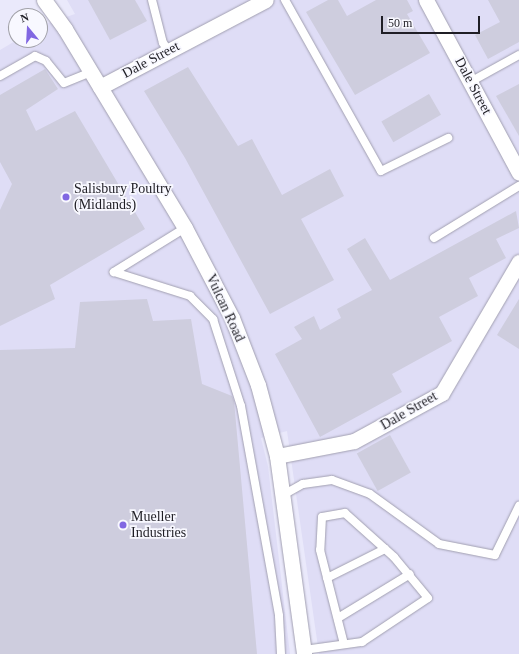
<!DOCTYPE html>
<style>
body{margin:0}
#map{position:relative;width:519px;height:654px;overflow:hidden;background:#eae9fb;font-family:"Times New Roman",serif}
div>[style]{position:absolute}
.built>*{inset:0;background:#dfddf6}
.building>*{inset:0;background:#cecdde;transform-origin:0 0}
.roads{filter:drop-shadow(0 0 1px #a19fb0) drop-shadow(0 0 1px #a19fb0)}
.lane>*{height:8px;margin:-4px;padding:0 4px;transform-origin:4px;border-radius:4px;background:#fff}
.street>*{height:15px;margin:-7.5px;padding:0 7.5px;transform-origin:7.5px;border-radius:7.5px;background:#fff}
.dots>*{width:11px;height:11px;translate:-50% -50%;box-sizing:border-box;border:2px solid #f8f8ff;border-radius:50%}
span{translate:-50% -50%;white-space:nowrap;text-align:center;line-height:1.15;-webkit-text-stroke:3.5px #f8f8ff;paint-order:stroke}
.street-label{font-size:14px;color:#1f1e25}
.poi-label{font-size:14px;color:#1f1e25}
.left{translate:0 -50%;text-align:left}
.north{position:absolute;left:8px;top:8px;width:40px;height:40px;box-sizing:border-box;background:#f8f8ff;border:1px solid #a1a1a8;border-radius:50%;rotate:342deg;font-size:11px;font-weight:700;line-height:16px;text-align:center;color:#1f1e25}
.north::after{content:'';display:block;margin:auto;width:14px;height:18px;background:#8167e2;clip-path:polygon(50% 0,100% 100%,50% 72%,0 100%)}
.scale{position:absolute;left:381px;top:16px;width:99px;height:18px;box-sizing:border-box;border:2px solid #1f1e25;border-top:0;padding-left:5px;font-size:12px;line-height:14px;white-space:nowrap;color:#1f1e25;-webkit-text-stroke:3px #f8f8ff;paint-order:stroke}
</style>
<div id="map">
<div class="built">
<i style="clip-path:polygon(67px 0,519px 0,519px 654px,319px 654px,287px 431px,261px 438px,268px 466px,290px 654px,0 654px,0 50px,17px 40px,40px 40px,40px 26px,75px 14px)"></i>
</div>
<div class="building">
<i style="clip-path:polygon(88px 0,135px 0,147px 21px,110px 40px)"></i>
<i style="clip-path:polygon(328px 0,338px 0,347px 16px,376px 0,407px 0,413px 11px,407px 14px,430px 53px,355px 95px,306px 12px)"></i>
<i style="clip-path:polygon(488px 0,519px 0,519px 42px,488px 59px,475px 35px,500px 22px)"></i>
<i style="clip-path:polygon(188px 67px,238px 146px,252px 139px,282px 195px,330px 169px,344px 196px,301px 219px,334px 280px,270px 314px,185px 158px,144px 91px)"></i>
<i style="clip-path:polygon(45px 69px,58px 89px,26px 110px,36px 131px,75px 111px,145px 229px,50px 285px,55px 299px,0 326px,0 210px,12px 184px,0 162px,0 95px)"></i>
<i style="clip-path:polygon(519px 84px,519px 136px,496px 96px)"></i>
<i style="left:429px;top:94px;width:24px;height:55px;rotate:60deg"></i>
<i style="clip-path:polygon(516px 211px,519px 228px,496px 239px,506px 258px,469px 278px,478px 296px,439px 317px,452px 341px,392px 374px,402px 392px,320px 437px,275px 354px,302px 339px,294px 327px,314px 316px,320px 330px,341px 318px,337px 309px,372px 290px,347px 249px,365px 238px,390px 280px)"></i>
<i style="clip-path:polygon(147px 299px,153px 321px,191px 319px,202px 384px,232px 396px,234px 401px,257px 654px,0 654px,0 350px,75px 348px,80px 302px)"></i>
<i style="clip-path:polygon(519px 299px,519px 349px,497px 335px)"></i>
<i style="left:390px;top:435px;width:43px;height:38px;rotate:61deg"></i>
</div>
<div class="roads">
<div class="lane">
<i style="left:152px;top:0;width:44px;rotate:75.7deg"></i>
<i style="left:163px;top:43px;width:10px;rotate:53deg"></i>
<i style="left:285px;top:0;width:196px;rotate:60.7deg"></i>
<i style="left:381px;top:171px;width:75px;rotate:-26.2deg"></i>
<i style="left:0;top:76px;width:40px;rotate:-29.7deg"></i>
<i style="left:35px;top:56px;width:12px;rotate:24deg"></i>
<i style="left:46px;top:61px;width:28px;rotate:51deg"></i>
<i style="left:64px;top:83px;width:29px;rotate:-22deg"></i>
<i style="left:470px;top:82px;width:56px;rotate:-28.9deg"></i>
<i style="left:185px;top:228px;width:84px;rotate:148.2deg"></i>
<i style="left:114px;top:272px;width:80px;rotate:17.5deg"></i>
<i style="left:190px;top:296px;width:33px;rotate:45deg"></i>
<i style="left:213px;top:319px;width:91px;rotate:72.2deg"></i>
<i style="left:241px;top:406px;width:213px;rotate:79.7deg"></i>
<i style="left:279px;top:616px;width:38px;rotate:87deg"></i>
<i style="left:434px;top:238px;width:100px;rotate:-31.5deg"></i>
<i style="left:283px;top:495px;width:23px;rotate:-29deg"></i>
<i style="left:303px;top:484px;width:29px;rotate:-8deg"></i>
<i style="left:332px;top:480px;width:40px;rotate:20.2deg"></i>
<i style="left:370px;top:494px;width:85px;rotate:35.9deg"></i>
<i style="left:439px;top:544px;width:57px;rotate:11.1deg"></i>
<i style="left:495px;top:555px;width:55px;rotate:-63.9deg"></i>
<i style="left:327px;top:578px;width:65px;rotate:-26.6deg"></i>
<i style="left:338px;top:618px;width:84px;rotate:-31.4deg"></i>
<i style="left:304px;top:650px;width:59px;rotate:-7.9deg"></i>
<i style="left:362px;top:642px;width:79px;rotate:-33.7deg"></i>
<i style="left:428px;top:598px;width:53px;rotate:-129.7deg"></i>
<i style="left:394px;top:557px;width:66px;rotate:-138.1deg"></i>
<i style="left:345px;top:513px;width:23px;rotate:170deg"></i>
<i style="left:322px;top:517px;width:33px;rotate:93deg"></i>
<i style="left:320px;top:550px;width:97px;rotate:75.7deg"></i>
</div>
<div class="street">
<i style="left:44px;top:0;width:36px;rotate:54deg"></i>
<i style="left:65px;top:29px;width:232px;rotate:58.9deg"></i>
<i style="left:185px;top:228px;width:102px;rotate:62.4deg"></i>
<i style="left:232px;top:318px;width:72px;rotate:68.8deg"></i>
<i style="left:258px;top:385px;width:73px;rotate:75deg"></i>
<i style="left:277px;top:456px;width:200px;rotate:82.2deg"></i>
<i style="left:426px;top:0;width:196px;rotate:61.7deg"></i>
<i style="left:100px;top:87px;width:187px;rotate:-27.7deg"></i>
<i style="left:277px;top:456px;width:78px;rotate:-11deg"></i>
<i style="left:354px;top:441px;width:100px;rotate:-28.6deg"></i>
<i style="left:442px;top:393px;width:152px;rotate:-59.6deg"></i>
</div>
</div>
<div class="dots">
<i style="left:66px;top:197px;background:#8167e2"></i>
<i style="left:123px;top:525px;background:#8167e2"></i>
</div>
<div class="street-label">
<span style="left:151px;top:60px;rotate:-28deg">Dale Street</span>
<span style="left:473px;top:86px;rotate:62deg">Dale Street</span>
<span style="left:225px;top:308px;rotate:65deg">Vulcan Road</span>
<span style="left:409px;top:411px;rotate:-30deg">Dale Street</span>
</div>
<div class="poi-label">
<span class="left" style="left:74px;top:197px">Salisbury Poultry<br>(Midlands)</span>
<span class="left" style="left:131px;top:525px">Mueller<br>Industries</span>
</div>
<div class="north">N</div>
<div class="scale">50 m</div>
</div>
